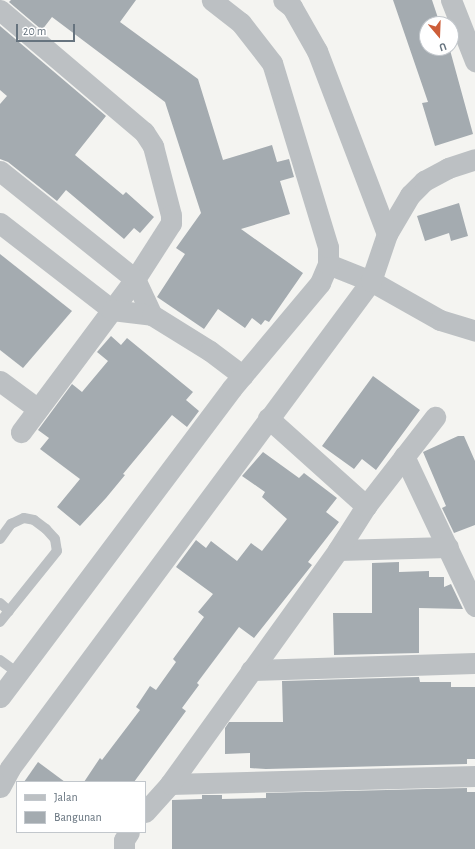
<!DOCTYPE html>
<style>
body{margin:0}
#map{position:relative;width:475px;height:849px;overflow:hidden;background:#f4f4f1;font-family:"Alegreya Sans",sans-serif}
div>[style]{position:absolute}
.building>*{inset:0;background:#a4abb0}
.service>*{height:10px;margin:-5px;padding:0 5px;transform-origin:5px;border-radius:5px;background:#bcc0c3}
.minor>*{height:21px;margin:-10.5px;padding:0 10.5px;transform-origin:10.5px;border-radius:10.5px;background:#bcc0c3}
span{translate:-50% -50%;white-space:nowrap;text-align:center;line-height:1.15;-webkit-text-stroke:4px #fff;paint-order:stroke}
.legend{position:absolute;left:16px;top:781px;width:130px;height:52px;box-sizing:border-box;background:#fff;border:1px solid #c2c7cc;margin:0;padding:5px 7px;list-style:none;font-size:12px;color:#67747f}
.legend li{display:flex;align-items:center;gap:8px;height:20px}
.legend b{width:20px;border:1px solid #c2c7cc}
.north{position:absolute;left:419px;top:16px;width:40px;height:40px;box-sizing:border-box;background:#fff;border:1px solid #c2c7cc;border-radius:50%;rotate:161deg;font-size:11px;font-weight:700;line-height:16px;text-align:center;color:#67747f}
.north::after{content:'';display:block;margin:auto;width:14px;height:18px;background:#cd5e39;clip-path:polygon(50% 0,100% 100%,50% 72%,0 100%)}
.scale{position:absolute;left:16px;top:24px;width:59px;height:18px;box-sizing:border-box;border:2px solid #67747f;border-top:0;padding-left:5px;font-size:12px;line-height:14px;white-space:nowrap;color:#67747f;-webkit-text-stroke:3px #fff;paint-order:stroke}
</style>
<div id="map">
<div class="building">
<i style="clip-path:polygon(11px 0,136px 0,120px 22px,198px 79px,223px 160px,272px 145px,277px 162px,289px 159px,294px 177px,280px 181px,290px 214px,241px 229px,303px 273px,269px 322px,265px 320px,261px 325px,252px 318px,245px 328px,218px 309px,204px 329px,157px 297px,185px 254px,176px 248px,201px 213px,165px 102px,52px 17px,42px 30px,9px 2px)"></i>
<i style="clip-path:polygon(393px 0,432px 0,440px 24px,427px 24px,427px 48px,450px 50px,473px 134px,435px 146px,422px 103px,428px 102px)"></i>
<i style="clip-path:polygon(0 26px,106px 116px,75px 155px,123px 195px,126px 192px,154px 217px,140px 233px,134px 228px,124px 239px,66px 190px,57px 201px,8px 162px,0 159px,0 104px,7px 96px,0 90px)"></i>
<i style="clip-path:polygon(459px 203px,468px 236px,451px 241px,449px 233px,425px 241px,417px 216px)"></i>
<i style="clip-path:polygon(0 254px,72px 311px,23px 368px,0 350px)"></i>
<i style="clip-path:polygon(111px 336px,121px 345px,127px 338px,193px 392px,186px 400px,199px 411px,187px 427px,172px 415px,123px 474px,125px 475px,106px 498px,80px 526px,57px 507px,80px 479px,40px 449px,49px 438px,38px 430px,72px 384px,82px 392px,108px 361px,97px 352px)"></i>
<i style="clip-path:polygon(373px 376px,420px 410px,376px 470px,362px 459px,354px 469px,322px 446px)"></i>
<i style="clip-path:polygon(458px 436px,464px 436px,475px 461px,475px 525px,454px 533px,442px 508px,446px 506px,423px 452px)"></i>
<i style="clip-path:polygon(263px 452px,299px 478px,304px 473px,337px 498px,326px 512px,339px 522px,308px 562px,312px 565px,254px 638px,239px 627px,197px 683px,199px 685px,182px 708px,186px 711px,134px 782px,84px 782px,100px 758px,102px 760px,140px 710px,136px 707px,150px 686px,156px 690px,176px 662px,173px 659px,204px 617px,198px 612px,213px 594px,176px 567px,196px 540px,206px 548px,211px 541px,237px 561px,251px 543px,262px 551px,287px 519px,262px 497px,265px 492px,242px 476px)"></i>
<i style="clip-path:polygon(399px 562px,399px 572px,429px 571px,429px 577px,444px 577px,444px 587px,451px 584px,463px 609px,419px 608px,419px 653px,334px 655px,333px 613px,372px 613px,372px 563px)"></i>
<i style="clip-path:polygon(419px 677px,420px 682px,451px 682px,451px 687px,475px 687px,475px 759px,467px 759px,467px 764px,266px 769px,250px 768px,250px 753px,225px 754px,225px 728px,229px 722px,283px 722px,282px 681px)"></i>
<i style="clip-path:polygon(38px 762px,65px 782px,24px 782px)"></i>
<i style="clip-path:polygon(467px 788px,467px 792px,475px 792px,475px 849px,172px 849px,172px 800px,202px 799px,202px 795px,222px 795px,222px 799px,266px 798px,266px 793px)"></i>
</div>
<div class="service">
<i style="left:0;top:539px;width:19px;rotate:-54deg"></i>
<i style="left:11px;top:524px;width:14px;rotate:-25deg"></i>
<i style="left:24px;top:518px;width:10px;rotate:11deg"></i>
<i style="left:34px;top:520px;width:15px;rotate:37deg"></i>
<i style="left:46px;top:529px;width:13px;rotate:48deg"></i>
<i style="left:55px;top:539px;width:12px;rotate:81deg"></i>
<i style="left:57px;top:551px;width:91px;rotate:128.8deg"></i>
<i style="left:0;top:603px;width:12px;rotate:42deg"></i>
<i style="left:0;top:660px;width:22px;rotate:36deg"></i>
</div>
<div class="minor">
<i style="left:451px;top:0;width:66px;rotate:68.5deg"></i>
<i style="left:0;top:10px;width:189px;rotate:40.3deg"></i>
<i style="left:144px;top:132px;width:17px;rotate:57deg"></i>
<i style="left:153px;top:146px;width:71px;rotate:75.4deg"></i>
<i style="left:171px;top:215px;width:8px;rotate:90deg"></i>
<i style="left:171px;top:223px;width:67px;rotate:122.7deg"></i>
<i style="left:135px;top:279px;width:191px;rotate:126.7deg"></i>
<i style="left:0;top:171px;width:173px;rotate:38.7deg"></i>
<i style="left:135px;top:279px;width:40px;rotate:65deg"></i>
<i style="left:0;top:223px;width:142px;rotate:37.8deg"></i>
<i style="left:112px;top:310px;width:40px;rotate:7.1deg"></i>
<i style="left:152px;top:315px;width:68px;rotate:31.8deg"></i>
<i style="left:210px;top:351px;width:41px;rotate:37.1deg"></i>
<i style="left:387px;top:234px;width:45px;rotate:-59.5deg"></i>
<i style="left:410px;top:195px;width:20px;rotate:-45deg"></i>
<i style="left:424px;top:181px;width:27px;rotate:-28deg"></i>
<i style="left:448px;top:168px;width:28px;rotate:-18deg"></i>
<i style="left:328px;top:264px;width:46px;rotate:21.6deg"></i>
<i style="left:371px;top:281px;width:79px;rotate:29.5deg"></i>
<i style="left:440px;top:320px;width:37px;rotate:17deg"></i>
<i style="left:0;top:381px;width:47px;rotate:36.4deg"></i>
<i style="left:268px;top:418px;width:132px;rotate:41.9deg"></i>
<i style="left:404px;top:456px;width:166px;rotate:64.7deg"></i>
<i style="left:338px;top:550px;width:110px;rotate:-1.6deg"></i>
<i style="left:251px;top:670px;width:224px;rotate:-1.8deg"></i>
<i style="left:0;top:697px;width:386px;rotate:-53.1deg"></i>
<i style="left:232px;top:388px;width:137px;rotate:-50deg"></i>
<i style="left:320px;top:283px;width:21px;rotate:-67deg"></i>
<i style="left:328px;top:264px;width:17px;rotate:-90deg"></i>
<i style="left:328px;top:247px;width:192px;rotate:-106.9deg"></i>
<i style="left:272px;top:63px;width:51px;rotate:-127.8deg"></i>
<i style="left:241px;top:23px;width:37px;rotate:-142deg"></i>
<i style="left:170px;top:784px;width:305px;rotate:-1.5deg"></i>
<i style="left:0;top:787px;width:21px;rotate:-62deg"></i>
<i style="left:10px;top:768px;width:606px;rotate:-53.45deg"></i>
<i style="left:371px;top:281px;width:50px;rotate:-71.2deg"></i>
<i style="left:387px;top:234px;width:196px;rotate:-110.9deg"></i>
<i style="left:317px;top:51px;width:51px;rotate:-119.6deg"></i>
<i style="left:292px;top:7px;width:11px;rotate:-142deg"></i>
<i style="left:145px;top:812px;width:38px;rotate:-48deg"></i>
<i style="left:170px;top:784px;width:288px;rotate:-54.3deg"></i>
<i style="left:338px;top:550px;width:52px;rotate:-57.5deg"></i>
<i style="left:366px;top:506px;width:113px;rotate:-52.2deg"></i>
<i style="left:124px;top:849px;width:9px;rotate:-90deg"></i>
<i style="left:124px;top:840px;width:9px;rotate:-58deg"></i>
</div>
<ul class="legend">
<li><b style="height:5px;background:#bcc0c3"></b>Jalan</li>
<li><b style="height:11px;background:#a4abb0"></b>Bangunan</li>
</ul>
<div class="north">U</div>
<div class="scale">20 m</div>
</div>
